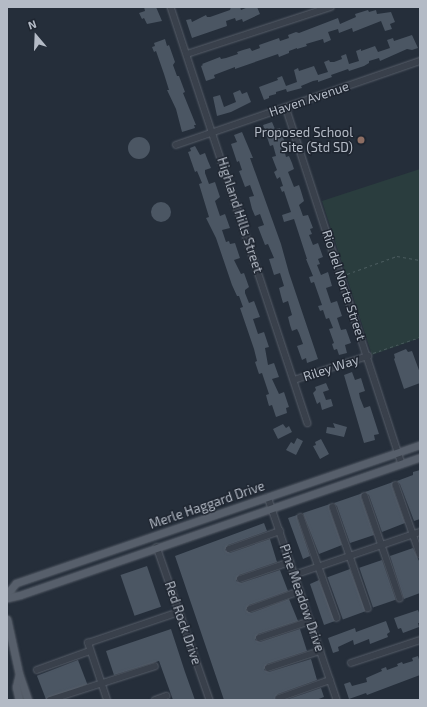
<!DOCTYPE html>
<style>
body{margin:0}
#map{position:relative;width:427px;height:707px;overflow:hidden;background:#252e3a;font-family:"Exo 2",sans-serif}
div>[style]{position:absolute}
.green>*{inset:0;background:#2a3d3e}
.building>*{inset:0;background:#4b5663;transform-origin:0 0}
.round{border-radius:50%}
.path>*{height:1px;margin-top:-0.5px;transform-origin:0;background:repeating-linear-gradient(90deg,#495a5d 0 3px,transparent 0 6px)}
.roads{filter:drop-shadow(0 0 1px #575e69) drop-shadow(0 0 1px #575e69)}
.minor>*{height:5.5px;margin:-2.75px;padding:0 2.75px;transform-origin:2.75px;border-radius:2.75px;background:#39404b}
.major>*{height:7px;margin:-3.5px;padding:0 3.5px;transform-origin:3.5px;border-radius:3.5px;background:#575f6b}
.dots>*{width:11px;height:11px;translate:-50% -50%;box-sizing:border-box;border:2px solid #1e2530;border-radius:50%}
span{translate:-50% -50%;white-space:nowrap;text-align:center;line-height:1.15;-webkit-text-stroke:3px #1e2530;paint-order:stroke}
.street-label{font-size:13px;color:#b4bbc6}
.poi-label{font-size:13px;color:#b4bbc6}
.right{translate:-100% -50%;text-align:right}
.frame{position:absolute;inset:0;border:8px solid #b4bbc6;pointer-events:none}
.north{position:absolute;left:16px;top:16px;width:40px;height:40px;-webkit-text-stroke:3px #1e2530;paint-order:stroke;rotate:341deg;font-size:11px;font-weight:700;line-height:16px;text-align:center;color:#b4bbc6}
.north::after{content:'';display:block;margin:auto;width:14px;height:18px;background:#b4bbc6;clip-path:polygon(50% 0,100% 100%,50% 72%,0 100%)}
</style>
<div id="map">
<div class="green">
<i style="clip-path:polygon(420px 169px,420px 338px,372px 355px,322px 201px)"></i>
</div>
<div class="building">
<i style="clip-path:polygon(144px 7px,156px 7px,162px 21px,147px 24px,144px 18px,142px 19px,139px 13px,145px 11px)"></i>
<i style="clip-path:polygon(231px 7px,240px 7px,241px 10px,248px 7px,257px 7px,260px 14px,243px 22px,242px 19px,236px 21px,235px 18px,226px 21px,227px 26px,192px 38px,186px 20px,191px 19px,192px 22px,206px 15px,207px 17px,210px 17px,230px 10px)"></i>
<i style="clip-path:polygon(368px 10px,369px 12px,376px 10px,377px 14px,391px 12px,395px 22px,390px 24px,392px 29px,385px 31px,381px 21px,353px 32px,352px 28px,339px 33px,338px 29px,328px 32px,331px 40px,324px 43px,323px 39px,306px 44px,307px 46px,297px 49px,297px 48px,289px 51px,289px 53px,279px 57px,278px 54px,235px 69px,235px 67px,214px 75px,215px 78px,206px 81px,201px 66px,203px 65px,202px 64px,220px 57px,221px 59px,226px 58px,238px 54px,237px 52px,243px 50px,250px 48px,252px 51px,260px 48px,259px 45px,279px 38px,280px 41px,289px 38px,288px 35px,296px 32px,299px 33px,338px 18px,340px 24px,356px 17px,355px 14px)"></i>
<i style="clip-path:polygon(412px 35px,418px 48px,412px 50px,407px 49px,380px 61px,379px 58px,369px 61px,369px 63px,364px 66px,349px 71px,348px 69px,331px 75px,332px 77px,318px 82px,318px 80px,313px 81px,301px 86px,302px 88px,287px 92px,286px 89px,276px 92px,276px 94px,269px 96px,269px 98px,264px 100px,259px 87px,278px 80px,277px 78px,282px 76px,286px 86px,297px 82px,294px 70px,298px 68px,299px 71px,314px 66px,318px 75px,328px 72px,324px 62px,329px 60px,330px 62px,334px 62px,342px 59px,341px 56px,346px 54px,349px 64px,359px 61px,356px 51px,361px 49px,361px 51px,375px 46px,378px 52px,390px 48px,387px 40px,393px 38px,394px 41px)"></i>
<i style="clip-path:polygon(165px 39px,167px 46px,169px 45px,175px 62px,173px 65px,177px 76px,179px 76px,185px 92px,183px 93px,196px 125px,194px 125px,195px 128px,182px 132px,176px 109px,167px 90px,169px 90px,164px 74px,156px 51px,154px 52px,152px 47px,155px 46px,154px 43px)"></i>
<i style="clip-path:polygon(240px 90px,242px 94px,247px 92px,251px 102px,231px 112px,217px 116px,213px 97px,220px 95px,224px 107px,236px 102px,233px 93px)"></i>
<i style="clip-path:polygon(272px 122px,275px 129px,280px 128px,285px 143px,280px 145px,283px 153px,285px 153px,286px 157px,289px 156px,292px 163px,294px 169px,288px 172px,294px 187px,299px 185px,301px 191px,304px 201px,299px 205px,303px 216px,308px 215px,313px 228px,310px 229px,312px 234px,309px 235px,313px 245px,318px 243px,323px 257px,318px 259px,320px 264px,317px 265px,321px 275px,328px 272px,332px 286px,326px 288px,331px 303px,337px 301px,342px 316px,337px 318px,341px 330px,346px 329px,351px 343px,345px 345px,347px 353px,339px 355px,337px 349px,334px 350px,332px 344px,334px 343px,329px 329px,333px 328px,329px 318px,326px 319px,323px 310px,320px 311px,318px 306px,322px 305px,314px 282px,311px 283px,309px 277px,313px 276px,306px 259px,307px 259px,294px 219px,284px 222px,282px 215px,291px 212px,284px 191px,282px 192px,280px 187px,283px 186px,280px 177px,277px 179px,274px 172px,277px 170px,272px 157px,276px 156px,273px 145px,270px 146px,263px 125px)"></i>
<i style="clip-path:polygon(242px 132px,253px 158px,250px 158px,281px 244px,289px 273px,318px 359px,307px 363px,306px 358px,302px 360px,297px 346px,303px 344px,299px 333px,297px 329px,292px 331px,290px 325px,288px 317px,292px 315px,288px 301px,283px 303px,281px 296px,279px 288px,284px 286px,280px 273px,274px 275px,269px 259px,274px 258px,268px 244px,265px 245px,258px 227px,264px 225px,260px 214px,255px 216px,252px 209px,249px 197px,254px 196px,250px 185px,245px 187px,239px 171px,242px 170px,239px 161px,237px 162px,231px 144px,237px 142px,234px 135px)"></i>
<i class="round" style="left:128px;top:137px;width:22px;height:22px"></i>
<i style="clip-path:polygon(195px 146px,200px 155px,205px 153px,208px 161px,211px 168px,205px 170px,205px 173px,209px 184px,215px 182px,220px 197px,215px 201px,220px 216px,225px 214px,230px 228px,222px 230px,226px 242px,229px 241px,230px 244px,235px 243px,240px 258px,234px 260px,241px 274px,244px 273px,249px 287px,245px 290px,245px 293px,249px 303px,254px 301px,260px 317px,253px 319px,258px 334px,264px 332px,269px 347px,265px 348px,268px 365px,274px 363px,279px 377px,272px 379px,279px 394px,284px 392px,289px 407px,286px 408px,287px 413px,276px 417px,272px 405px,269px 406px,267px 399px,266px 395px,269px 394px,262px 373px,259px 374px,255px 362px,257px 361px,254px 349px,240px 308px,243px 307px,239px 296px,237px 296px,232px 285px,216px 238px,206px 218px,209px 217px,199px 184px,202px 183px,197px 171px,195px 172px,188px 152px,191px 151px,190px 148px)"></i>
<i class="round" style="left:151px;top:202px;width:20px;height:20px"></i>
<i style="clip-path:polygon(406px 349px,408px 352px,412px 351px,420px 373px,420px 383px,404px 389px,394px 359px,395px 358px,394px 354px)"></i>
<i style="clip-path:polygon(352px 372px,355px 380px,361px 378px,365px 391px,359px 393px,360px 398px,364px 408px,370px 406px,379px 434px,374px 435px,375px 440px,364px 443px,344px 375px)"></i>
<i style="clip-path:polygon(326px 383px,329px 390px,323px 392px,326px 400px,331px 399px,333px 406px,322px 410px,320px 402px,317px 404px,313px 393px,316px 390px,315px 387px)"></i>
<i style="clip-path:polygon(333px 423px,347px 427px,344px 437px,326px 433px,327px 427px,335px 428px)"></i>
<i style="clip-path:polygon(283px 424px,286px 428px,289px 426px,292px 432px,278px 439px,273px 429px)"></i>
<i style="clip-path:polygon(297px 438px,303px 441px,296px 455px,286px 450px,291px 442px,294px 444px)"></i>
<i style="clip-path:polygon(321px 439px,329px 454px,320px 459px,313px 446px,316px 445px,315px 442px)"></i>
<i style="clip-path:polygon(420px 470px,420px 519px,414px 521px,400px 484px,397px 481px,413px 475px,413px 472px)"></i>
<i style="clip-path:polygon(393px 482px,392px 486px,405px 523px,382px 532px,369px 495px,365px 492px)"></i>
<i style="clip-path:polygon(363px 493px,361px 497px,374px 535px,350px 543px,337px 506px,334px 503px)"></i>
<i style="clip-path:polygon(330px 504px,329px 508px,342px 545px,319px 554px,303px 513px)"></i>
<i style="clip-path:polygon(297px 515px,297px 518px,310px 556px,303px 559px,288px 518px)"></i>
<i style="clip-path:polygon(264px 523px,267px 531px,228px 545px,225px 550px,230px 553px,270px 539px,277px 562px,239px 575px,236px 581px,241px 583px,280px 570px,288px 591px,249px 605px,246px 610px,251px 613px,289px 599px,298px 621px,258px 634px,255px 640px,260px 642px,300px 629px,307px 651px,267px 664px,264px 670px,269px 672px,311px 659px,317px 680px,278px 694px,275px 697px,275px 700px,224px 700px,175px 556px)"></i>
<i style="clip-path:polygon(413px 548px,420px 563px,420px 593px,404px 599px,390px 556px)"></i>
<i style="left:382px;top:560px;width:42px;height:24px;rotate:71deg"></i>
<i style="left:147px;top:566px;width:43px;height:28px;rotate:71deg"></i>
<i style="left:350px;top:569px;width:45px;height:24px;rotate:70deg"></i>
<i style="clip-path:polygon(319px 580px,335px 621px,324px 625px,310px 584px)"></i>
<i style="clip-path:polygon(418px 610px,420px 615px,420px 623px,418px 623px,419px 627px,403px 633px,401px 628px,398px 629px,394px 618px)"></i>
<i style="clip-path:polygon(386px 621px,390px 632px,387px 634px,388px 637px,370px 644px,369px 639px,354px 645px,353px 640px,338px 647px,339px 651px,333px 653px,328px 638px,355px 628px,356px 632px)"></i>
<i style="clip-path:polygon(171px 629px,185px 672px,195px 700px,173px 700px,159px 661px,114px 675px,106px 651px)"></i>
<i style="clip-path:polygon(418px 656px,420px 663px,420px 675px,367px 695px,366px 693px,349px 699px,344px 684px,350px 682px,352px 686px,367px 682px,366px 678px,382px 671px,381px 669px,386px 667px,387px 670px,398px 666px,397px 664px,402px 662px,403px 664px,413px 661px,412px 658px)"></i>
<i style="left:78px;top:660px;width:26px;height:44px;rotate:69deg"></i>
<i style="clip-path:polygon(321px 688px,324px 697px,316px 700px,286px 700px)"></i>
</div>
<div class="path">
<i style="left:347px;top:274px;width:53px;rotate:-19.8deg"></i>
<i style="left:397px;top:256px;width:23px;rotate:10deg"></i>
<i style="left:373px;top:353px;width:50px;rotate:-18.8deg"></i>
</div>
<div class="roads">
<div class="minor">
<i style="left:171px;top:7px;width:438px;rotate:71.8deg"></i>
<i style="left:187px;top:54px;width:151px;rotate:-18.1deg"></i>
<i style="left:286px;top:107px;width:374px;rotate:72deg"></i>
<i style="left:176px;top:145px;width:258px;rotate:-19deg"></i>
<i style="left:294px;top:380px;width:78px;rotate:-18deg"></i>
<i style="left:396px;top:485px;width:73px;rotate:70.8deg"></i>
<i style="left:365px;top:496px;width:108px;rotate:71.1deg"></i>
<i style="left:268px;top:497px;width:214px;rotate:71.2deg"></i>
<i style="left:333px;top:507px;width:107px;rotate:70.9deg"></i>
<i style="left:301px;top:517px;width:107px;rotate:70.4deg"></i>
<i style="left:157px;top:547px;width:162px;rotate:70.9deg"></i>
<i style="left:229px;top:549px;width:54px;rotate:-19.4deg"></i>
<i style="left:294px;top:575px;width:133px;rotate:-18.8deg"></i>
<i style="left:240px;top:579px;width:53px;rotate:-18.8deg"></i>
<i style="left:250px;top:609px;width:53px;rotate:-19.8deg"></i>
<i style="left:259px;top:638px;width:54px;rotate:-18.4deg"></i>
<i style="left:351px;top:663px;width:73px;rotate:-18.4deg"></i>
<i style="left:268px;top:668px;width:55px;rotate:-18.1deg"></i>
<i style="left:37px;top:670px;width:56px;rotate:-19.7deg"></i>
<i style="left:279px;top:698px;width:54px;rotate:-19.4deg"></i>
<i style="left:50px;top:700px;width:110px;rotate:-17.9deg"></i>
<i style="left:107px;top:700px;width:60px;rotate:-108.4deg"></i>
<i style="left:88px;top:643px;width:96px;rotate:-18.8deg"></i>
<i style="left:155px;top:700px;width:12px;rotate:-20deg"></i>
</div>
<div class="major">
<i style="left:7px;top:594px;width:14px;rotate:-51deg"></i>
<i style="left:16px;top:583px;width:427px;rotate:-18.9deg"></i>
<i style="left:7px;top:598px;width:13px;rotate:-13deg"></i>
<i style="left:20px;top:595px;width:423px;rotate:-19deg"></i>
<i style="left:7px;top:619px;width:56px;rotate:77.7deg"></i>
<i style="left:19px;top:674px;width:28px;rotate:71deg"></i>
<i style="left:19px;top:674px;width:13px;rotate:103deg"></i>
<i style="left:16px;top:687px;width:13px;rotate:77deg"></i>
</div>
</div>
<div class="dots">
<i style="left:361px;top:140px;background:#8d6e63"></i>
</div>
<div class="street-label">
<span style="left:309px;top:99px;rotate:-19deg">Haven Avenue</span>
<span style="left:240px;top:215px;rotate:72deg">Highland Hills Street</span>
<span style="left:344px;top:285px;rotate:72deg">Rio del Norte Street</span>
<span style="left:331px;top:368px;rotate:-18deg">Riley Way</span>
<span style="left:207px;top:505px;rotate:-19deg">Merle Haggard Drive</span>
<span style="left:302px;top:598px;rotate:71deg">Pine Meadow Drive</span>
<span style="left:183px;top:623px;rotate:71deg">Red Rock Drive</span>
</div>
<div class="poi-label">
<span class="right" style="left:353px;top:140px">Proposed School<br>Site (Std SD)</span>
</div>
<div class="frame"></div>
<div class="north">N</div>
</div>
